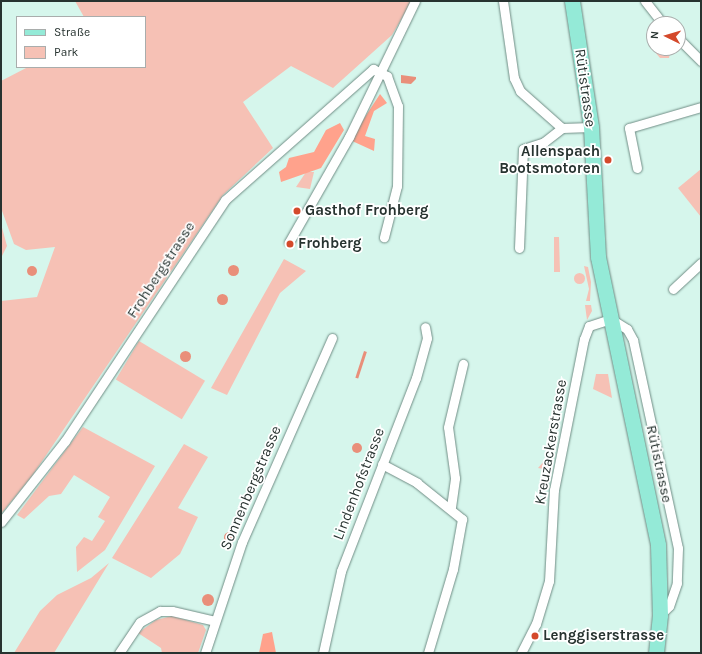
<!DOCTYPE html>
<meta charset="utf-8">
<style>
body{margin:0}
#map{position:relative;width:702px;height:654px;overflow:hidden;background:#d6f6ec;font-family:Karla,sans-serif}
div>[style]{position:absolute}
.green>*{inset:0;background:#f6c1b5;transform-origin:0 0}
.round{border-radius:50%}
.forest>*{inset:0;background:#ffa28c}
.water>*{inset:0;background:#e98f7a;transform-origin:0 0}
.roads{filter:drop-shadow(0 0 1px #708d85) drop-shadow(0 0 1px #708d85)}
.minor>*{height:9px;margin:-4.5px;padding:0 4.5px;transform-origin:4.5px;border-radius:4.5px;background:#fff}
.primary>*{height:15px;margin:-7.5px;padding:0 7.5px;transform-origin:7.5px;border-radius:7.5px;background:#94ead7}
.dots>*{width:11px;height:11px;translate:-50% -50%;box-sizing:border-box;border:2px solid #fff;border-radius:50%}
span{translate:-50% -50%;white-space:nowrap;text-align:center;line-height:1.15;-webkit-text-stroke:3.5px #fff;paint-order:stroke}
.street-label{font-size:15px;color:#273330}
.poi-label{font-size:15px;color:#273330;font-weight:700}
.right{translate:-100% -50%;text-align:right}
.left{translate:0 -50%;text-align:left}
.frame{position:absolute;inset:0;border:2px solid #273330;pointer-events:none}
.legend{position:absolute;left:16px;top:16px;width:130px;height:52px;box-sizing:border-box;background:#fff;border:1px solid #a9adac;margin:0;padding:5px 7px;list-style:none;font-size:12px;color:#273330}
.legend li{display:flex;align-items:center;gap:8px;height:20px}
.legend b{width:20px;border:1px solid #a9adac}
.north{position:absolute;left:646px;top:16px;width:40px;height:40px;box-sizing:border-box;background:#fff;border:1px solid #a9adac;border-radius:50%;rotate:275deg;font-size:11px;font-weight:700;line-height:16px;text-align:center;color:#273330}
.north::after{content:'';display:block;margin:auto;width:14px;height:18px;background:#d4492b;clip-path:polygon(50% 0,100% 100%,50% 72%,0 100%)}
</style>
<div id="map">
<div class="green">
<i style="clip-path:polygon(75px 1px,412px 1px,392px 35px,333px 88px,291px 66px,243px 102px,273px 148px,223px 195px,32px 476px,1px 514px,1px 301px,37px 297px,55px 247px,26px 250px,14px 244px,1px 208px,1px 81px,28px 67px,145px 67px,145px 17px,84px 17px)"></i>
<i style="clip-path:polygon(654px 31px,654px 48px,671px 48px,669px 58px,660px 58px,655px 52px,654px 50px,651px 32px)"></i>
<i style="clip-path:polygon(701px 169px,701px 217px,678px 188px)"></i>
<i style="clip-path:polygon(306px 172px,314px 172px,310px 189px,296px 187px)"></i>
<i style="clip-path:polygon(1px 224px,7px 246px,1px 258px)"></i>
<i style="clip-path:polygon(554px 237px,559px 237px,560px 272px,554px 272px)"></i>
<i style="clip-path:polygon(284px 259px,306px 271px,280px 293px,227px 395px,211px 388px)"></i>
<i style="clip-path:polygon(584px 266px,588px 267px,591px 282px,590px 301px,586px 301px,589px 289px)"></i>
<i class="round" style="left:573.5px;top:272.5px;width:11px;height:11px"></i>
<i style="clip-path:polygon(585px 305px,591px 305px,592px 311px,587px 320px)"></i>
<i style="left:139px;top:341px;width:77px;height:45px;rotate:31deg"></i>
<i style="clip-path:polygon(596px 374px,608px 374px,612px 398px,593px 389px)"></i>
<i style="clip-path:polygon(83px 427px,155px 466px,105px 550px,77px 572px,76px 547px,84px 537px,92px 541px,105px 521px,98px 517px,110px 497px,74px 475px,61px 494px,49px 496px,24px 519px,17px 515px)"></i>
<i style="clip-path:polygon(184px 444px,208px 457px,178px 508px,198px 517px,180px 554px,151px 578px,112px 558px)"></i>
<i style="clip-path:polygon(545px 460px,550px 461px,548px 470px,538px 468px)"></i>
<i style="clip-path:polygon(109px 563px,54px 653px,14px 653px,40px 611px,57px 595px,91px 578px)"></i>
<i style="clip-path:polygon(172px 616px,203px 625px,206px 630px,198px 653px,162px 653px,161px 648px,138px 633px,156px 620px)"></i>
</div>
<div class="forest">
<i style="clip-path:polygon(380px 94px,387px 103px,374px 111px,365px 136px,375px 139px,374px 151px,350px 140px)"></i>
<i style="clip-path:polygon(340px 123px,344px 130px,321px 168px,281px 182px,279px 172px,286px 167px,289px 158px,314px 152px,326px 130px)"></i>
<i style="clip-path:polygon(272px 632px,276px 653px,259px 653px,263px 634px)"></i>
</div>
<div class="water">
<i style="clip-path:polygon(401px 75px,416px 77px,416px 79px,411px 84px,401px 83px)"></i>
<i class="round" style="left:227.5px;top:264.5px;width:11px;height:11px"></i>
<i class="round" style="left:27px;top:266px;width:10px;height:10px"></i>
<i class="round" style="left:216.5px;top:293.5px;width:11px;height:11px"></i>
<i class="round" style="left:179.5px;top:350.5px;width:11px;height:11px"></i>
<i style="left:364px;top:351px;width:3px;height:28px;rotate:18deg"></i>
<i class="round" style="left:352px;top:443px;width:10px;height:10px"></i>
<i class="round" style="left:223.5px;top:531.5px;width:11px;height:11px"></i>
<i class="round" style="left:202px;top:594px;width:12px;height:12px"></i>
</div>
<div class="roads">
<div class="minor">
<i style="left:503px;top:1px;width:78px;rotate:81.9deg"></i>
<i style="left:514px;top:78px;width:14px;rotate:65deg"></i>
<i style="left:520px;top:91px;width:56px;rotate:41.4deg"></i>
<i style="left:645px;top:1px;width:29px;rotate:52deg"></i>
<i style="left:678px;top:38px;width:33px;rotate:45deg"></i>
<i style="left:637px;top:168px;width:41px;rotate:-101.3deg"></i>
<i style="left:629px;top:128px;width:75px;rotate:-16.3deg"></i>
<i style="left:289px;top:242px;width:121px;rotate:-60.3deg"></i>
<i style="left:349px;top:137px;width:151px;rotate:-64.1deg"></i>
<i style="left:519px;top:248px;width:99px;rotate:-87.7deg"></i>
<i style="left:523px;top:149px;width:22px;rotate:-18deg"></i>
<i style="left:544px;top:142px;width:23px;rotate:-38deg"></i>
<i style="left:562px;top:128px;width:29px;rotate:-2deg"></i>
<i style="left:673px;top:289px;width:38px;rotate:-43deg"></i>
<i style="left:382px;top:464px;width:40px;rotate:28deg"></i>
<i style="left:417px;top:483px;width:58px;rotate:38.7deg"></i>
<i style="left:462px;top:519px;width:51px;rotate:100.2deg"></i>
<i style="left:453px;top:569px;width:88px;rotate:106.6deg"></i>
<i style="left:451px;top:507px;width:29px;rotate:-82deg"></i>
<i style="left:455px;top:478px;width:51px;rotate:-97.8deg"></i>
<i style="left:448px;top:427px;width:65px;rotate:-76.6deg"></i>
<i style="left:1px;top:522px;width:103px;rotate:-51.7deg"></i>
<i style="left:65px;top:441px;width:289px;rotate:-56.4deg"></i>
<i style="left:225px;top:200px;width:198px;rotate:-41.5deg"></i>
<i style="left:373px;top:69px;width:16px;rotate:27deg"></i>
<i style="left:387px;top:76px;width:32px;rotate:70deg"></i>
<i style="left:398px;top:106px;width:80px;rotate:90.7deg"></i>
<i style="left:397px;top:186px;width:53px;rotate:104.3deg"></i>
<i style="left:119px;top:653px;width:37px;rotate:-56deg"></i>
<i style="left:140px;top:622px;width:23px;rotate:-29deg"></i>
<i style="left:160px;top:611px;width:12px"></i>
<i style="left:172px;top:611px;width:44px;rotate:13.1deg"></i>
<i style="left:205px;top:653px;width:117px;rotate:-71.6deg"></i>
<i style="left:242px;top:542px;width:223px;rotate:-66.2deg"></i>
<i style="left:323px;top:653px;width:84px;rotate:-77.6deg"></i>
<i style="left:341px;top:571px;width:207px;rotate:-68.8deg"></i>
<i style="left:416px;top:378px;width:41px;rotate:-74.6deg"></i>
<i style="left:427px;top:338px;width:11px;rotate:-100deg"></i>
<i style="left:521px;top:653px;width:33px;rotate:-63deg"></i>
<i style="left:536px;top:624px;width:45px;rotate:-73.2deg"></i>
<i style="left:549px;top:581px;width:91px;rotate:-86.9deg"></i>
<i style="left:554px;top:490px;width:154px;rotate:-78.8deg"></i>
<i style="left:584px;top:339px;width:14px;rotate:-69deg"></i>
<i style="left:589px;top:326px;width:23px;rotate:-18deg"></i>
<i style="left:611px;top:319px;width:19px;rotate:32deg"></i>
<i style="left:627px;top:329px;width:13px;rotate:61deg"></i>
<i style="left:633px;top:340px;width:213px;rotate:77.8deg"></i>
<i style="left:678px;top:548px;width:35px;rotate:92deg"></i>
<i style="left:677px;top:583px;width:24px;rotate:109deg"></i>
<i style="left:669px;top:606px;width:13px;rotate:135deg"></i>
</div>
<div class="primary">
<i style="left:572px;top:1px;width:127px;rotate:81.4deg"></i>
<i style="left:591px;top:127px;width:130px;rotate:86.9deg"></i>
<i style="left:598px;top:257px;width:294px;rotate:78.2deg"></i>
<i style="left:658px;top:545px;width:70px;rotate:88.4deg"></i>
<i style="left:660px;top:615px;width:38px;rotate:96deg"></i>
</div>
</div>
<div class="dots">
<i style="left:608px;top:160px;background:#d4492b"></i>
<i style="left:297px;top:211px;background:#d4492b"></i>
<i style="left:290px;top:244px;background:#d4492b"></i>
<i style="left:535px;top:636px;background:#d4492b"></i>
</div>
<div class="street-label">
<span style="left:585px;top:88px;rotate:82deg">Rütistrasse</span>
<span style="left:161px;top:270px;rotate:-57deg">Frohbergstrasse</span>
<span style="left:551px;top:442px;rotate:-80deg">Kreuzackerstrasse</span>
<span style="left:659px;top:464px;rotate:78deg">Rütistrasse</span>
<span style="left:359px;top:484px;rotate:-69deg">Lindenhofstrasse</span>
<span style="left:251px;top:488px;rotate:-67deg">Sonnenbergstrasse</span>
</div>
<div class="poi-label">
<span class="right" style="left:600px;top:160px">Allenspach<br>Bootsmotoren</span>
<span class="left" style="left:305px;top:211px">Gasthof Frohberg</span>
<span class="left" style="left:298px;top:244px">Frohberg</span>
<span class="left" style="left:543px;top:636px">Lenggiserstrasse</span>
</div>
<div class="frame"></div>
<ul class="legend">
<li><b style="height:5px;background:#94ead7"></b>Straße</li>
<li><b style="height:11px;background:#f6c1b5"></b>Park</li>
</ul>
<div class="north">N</div>
</div>
